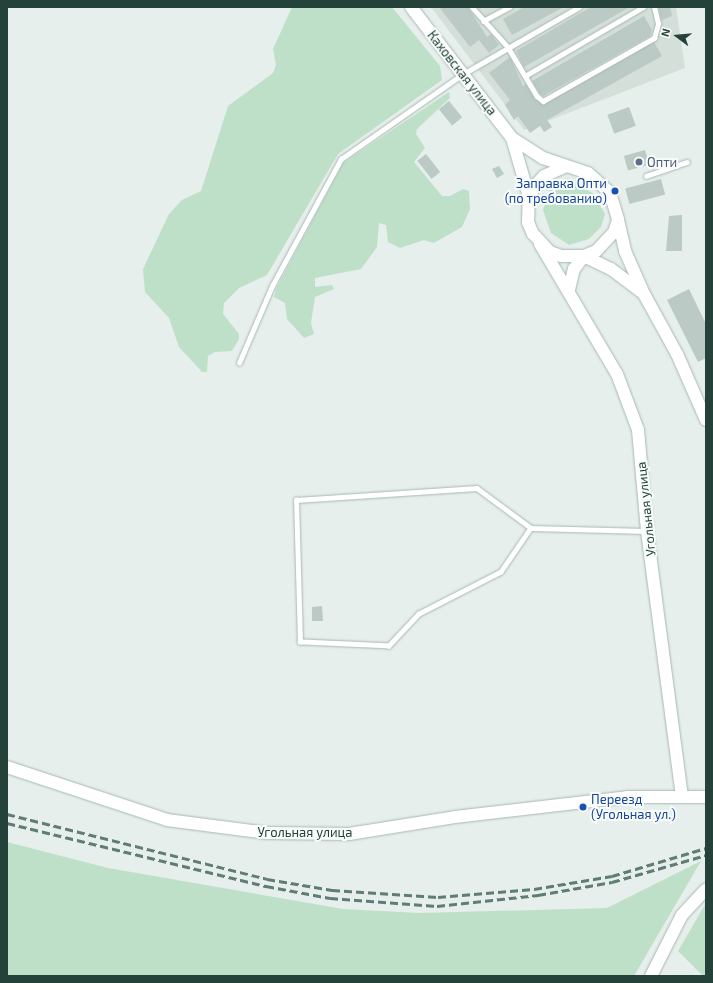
<!DOCTYPE html>
<meta charset="utf-8">
<style>
body{margin:0}
#map{position:relative;width:713px;height:983px;overflow:hidden;background:#e6efeb;font-family:"Exo 2",sans-serif}
div>[style]{position:absolute}
.built>*{inset:0;background:#d4dfda}
.green>*{inset:0;background:#bfe0c8}
.building>*{inset:0;background:#bbcac4;transform-origin:0 0}
.roads{filter:drop-shadow(0 0 1px #a8b8b2) drop-shadow(0 0 1px #a8b8b2)}
.lane>*{height:4.5px;margin:-2.25px;padding:0 2.25px;transform-origin:2.25px;border-radius:2.25px;background:#fff}
.secondary>*{height:12px;margin:-6px;padding:0 6px;transform-origin:6px;border-radius:6px;background:#fff}
.rail>*{height:3px;margin-top:-1.5px;transform-origin:0;background:repeating-linear-gradient(90deg,#5f7d75 0 8px,transparent 0 12px)}
.dots>*{width:11px;height:11px;translate:-50% -50%;box-sizing:border-box;border:2px solid #f7fbf9;border-radius:50%}
span{translate:-50% -50%;white-space:nowrap;text-align:center;line-height:1.15;-webkit-text-stroke:4px #f7fbf9;paint-order:stroke}
.street-label{font-size:13px;color:#24423a}
.service-label{font-size:13px;color:#4e5e75}
.left{translate:0 -50%;text-align:left}
.transit-label{font-size:13px;color:#164399}
.right{translate:-100% -50%;text-align:right}
.frame{position:absolute;inset:0;border:8px solid #24423a;pointer-events:none}
.north{position:absolute;left:657px;top:16px;width:40px;height:40px;-webkit-text-stroke:3px #f7fbf9;paint-order:stroke;rotate:286deg;font-size:11px;font-weight:700;line-height:16px;text-align:center;color:#24423a}
.north::after{content:'';display:block;margin:auto;width:14px;height:18px;background:#24423a;clip-path:polygon(50% 0,100% 100%,50% 72%,0 100%)}
</style>
<div id="map">
<div class="built">
<i style="clip-path:polygon(431px 7px,676px 7px,685px 68px,524px 130px)"></i>
</div>
<div class="green">
<i style="clip-path:polygon(292px 7px,392px 7px,440px 66px,442px 80px,338px 154px,267px 275px,239px 288px,224px 303px,223px 314px,239px 334px,239px 339px,232px 351px,215px 352px,208px 356px,207px 372px,202px 372px,179px 347px,169px 318px,145px 292px,143px 269px,169px 214px,182px 200px,201px 191px,228px 106px,273px 73px,276px 65px,273px 49px)"></i>
<i style="clip-path:polygon(449px 92px,450px 98px,417px 129px,416px 134px,425px 148px,414px 162px,442px 196px,450px 196px,463px 189px,469px 191px,470px 209px,462px 227px,434px 243px,424px 240px,400px 248px,388px 242px,386px 225px,379px 223px,377px 247px,361px 269px,315px 278px,315px 287px,332px 285px,334px 289px,315px 297px,311px 323px,314px 334px,304px 338px,287px 319px,285px 303px,274px 297px,276px 289px,343px 163px)"></i>
<i style="clip-path:polygon(568px 178px,594px 194px,605px 214px,601px 227px,589px 239px,569px 245px,551px 233px,543px 210px,552px 182px)"></i>
<i style="clip-path:polygon(7px 842px,108px 868px,343px 909px,419px 913px,607px 908px,701px 861px,634px 976px,7px 976px)"></i>
<i style="clip-path:polygon(706px 903px,706px 976px,703px 976px,678px 951px)"></i>
</div>
<div class="building">
<i style="clip-path:polygon(439px 7px,468px 7px,487px 37px,491px 34px,499px 45px,489px 53px,479px 40px,470px 47px)"></i>
<i style="clip-path:polygon(524px 7px,564px 7px,512px 35px,503px 19px)"></i>
<i style="clip-path:polygon(591px 7px,630px 7px,524px 67px,516px 51px)"></i>
<i style="clip-path:polygon(658px 7px,670px 7px,672px 16px,662px 20px)"></i>
<i style="clip-path:polygon(644px 16px,652px 30px,650px 36px,543px 96px,540px 94px,532px 81px)"></i>
<i style="clip-path:polygon(654px 42px,662px 56px,547px 120px,552px 127px,544px 132px,540px 126px,530px 133px,518px 116px,514px 120px,505px 105px,510px 100px,489px 73px,510px 57px,523px 86px,526px 84px,543px 105px)"></i>
<i style="left:449px;top:101px;width:21px;height:13px;rotate:51deg"></i>
<i style="left:629px;top:107px;width:20px;height:23px;rotate:70deg"></i>
<i style="left:645px;top:150px;width:15px;height:22px;rotate:74deg"></i>
<i style="left:426px;top:154px;width:23px;height:11px;rotate:52deg"></i>
<i style="clip-path:polygon(499px 166px,504px 174px,497px 178px,492px 169px)"></i>
<i style="left:661px;top:179px;width:16px;height:37px;rotate:75deg"></i>
<i style="clip-path:polygon(682px 215px,682px 251px,666px 251px,669px 216px)"></i>
<i style="clip-path:polygon(689px 289px,706px 324px,706px 358px,698px 362px,667px 300px)"></i>
<i style="clip-path:polygon(322px 606px,323px 621px,312px 621px,312px 607px)"></i>
</div>
<div class="roads">
<div class="lane">
<i style="left:472px;top:7px;width:54px;rotate:48deg"></i>
<i style="left:508px;top:47px;width:57px;rotate:59.4deg"></i>
<i style="left:537px;top:96px;width:8px;rotate:40deg"></i>
<i style="left:543px;top:101px;width:128px;rotate:-29.6deg"></i>
<i style="left:654px;top:38px;width:15px;rotate:-74deg"></i>
<i style="left:658px;top:24px;width:17px;rotate:-103deg"></i>
<i style="left:483px;top:21px;width:30px;rotate:-28deg"></i>
<i style="left:525px;top:76px;width:137px;rotate:-30.3deg"></i>
<i style="left:646px;top:176px;width:43px;rotate:-18.9deg"></i>
<i style="left:239px;top:363px;width:84px;rotate:-66.8deg"></i>
<i style="left:272px;top:286px;width:145px;rotate:-61.5deg"></i>
<i style="left:341px;top:159px;width:149px;rotate:-34.9deg"></i>
<i style="left:463px;top:74px;width:134px;rotate:-30deg"></i>
<i style="left:531px;top:528px;width:53px;rotate:124.3deg"></i>
<i style="left:501px;top:572px;width:92px;rotate:152.9deg"></i>
<i style="left:419px;top:614px;width:44px;rotate:133.2deg"></i>
<i style="left:389px;top:646px;width:89px;rotate:-177.4deg"></i>
<i style="left:300px;top:642px;width:142px;rotate:-91.6deg"></i>
<i style="left:296px;top:500px;width:181px;rotate:-3.8deg"></i>
<i style="left:477px;top:488px;width:67px;rotate:36.5deg"></i>
<i style="left:531px;top:528px;width:115px;rotate:1.5deg"></i>
</div>
<div class="secondary">
<i style="left:411px;top:7px;width:165px;rotate:52.4deg"></i>
<i style="left:512px;top:138px;width:61px;rotate:73.9deg"></i>
<i style="left:512px;top:138px;width:37px;rotate:33deg"></i>
<i style="left:543px;top:158px;width:47px;rotate:18.4deg"></i>
<i style="left:588px;top:173px;width:30px;rotate:42deg"></i>
<i style="left:610px;top:193px;width:28px;rotate:73deg"></i>
<i style="left:618px;top:220px;width:13px;rotate:108deg"></i>
<i style="left:614px;top:232px;width:26px;rotate:133deg"></i>
<i style="left:596px;top:251px;width:13px;rotate:157deg"></i>
<i style="left:584px;top:256px;width:23px;rotate:180deg"></i>
<i style="left:561px;top:256px;width:12px;rotate:-160deg"></i>
<i style="left:550px;top:252px;width:25px;rotate:-133deg"></i>
<i style="left:533px;top:234px;width:13px;rotate:-113deg"></i>
<i style="left:528px;top:222px;width:25px;rotate:-88deg"></i>
<i style="left:529px;top:197px;width:13px;rotate:-61deg"></i>
<i style="left:535px;top:186px;width:13px;rotate:-48deg"></i>
<i style="left:544px;top:176px;width:24px;rotate:-24deg"></i>
<i style="left:618px;top:220px;width:32px;rotate:77deg"></i>
<i style="left:625px;top:251px;width:47px;rotate:66.2deg"></i>
<i style="left:644px;top:294px;width:68px;rotate:61.2deg"></i>
<i style="left:677px;top:354px;width:72px;rotate:66.3deg"></i>
<i style="left:540px;top:244px;width:151px;rotate:59.4deg"></i>
<i style="left:617px;top:374px;width:60px;rotate:69.4deg"></i>
<i style="left:638px;top:430px;width:101px;rotate:84.9deg"></i>
<i style="left:647px;top:531px;width:267px;rotate:82.5deg"></i>
<i style="left:584px;top:256px;width:30px;rotate:26deg"></i>
<i style="left:611px;top:269px;width:40px;rotate:37deg"></i>
<i style="left:569px;top:290px;width:22px;rotate:-77deg"></i>
<i style="left:574px;top:269px;width:16px;rotate:-52deg"></i>
<i style="left:7px;top:767px;width:169px;rotate:18.3deg"></i>
<i style="left:167px;top:820px;width:101px;rotate:7.4deg"></i>
<i style="left:267px;top:833px;width:82px;rotate:0.7deg"></i>
<i style="left:349px;top:834px;width:107px;rotate:-9.1deg"></i>
<i style="left:455px;top:817px;width:173px;rotate:-6.6deg"></i>
<i style="left:627px;top:797px;width:79px"></i>
<i style="left:651px;top:976px;width:68px;rotate:-63.1deg"></i>
<i style="left:682px;top:915px;width:35px;rotate:-47deg"></i>
</div>
</div>
<div class="rail">
<i style="left:7px;top:814px;width:268px;rotate:14deg"></i>
<i style="left:267px;top:879px;width:66px;rotate:9.6deg"></i>
<i style="left:332px;top:890px;width:106px;rotate:3.8deg"></i>
<i style="left:438px;top:897px;width:96px;rotate:-4.8deg"></i>
<i style="left:534px;top:889px;width:79px;rotate:-9.5deg"></i>
<i style="left:612px;top:876px;width:98px;rotate:-16.6deg"></i>
<i style="left:7px;top:823px;width:267px;rotate:13.7deg"></i>
<i style="left:266px;top:886px;width:65px;rotate:10.6deg"></i>
<i style="left:330px;top:898px;width:107px;rotate:4.3deg"></i>
<i style="left:437px;top:906px;width:102px;rotate:-6.2deg"></i>
<i style="left:538px;top:895px;width:75px;rotate:-10deg"></i>
<i style="left:612px;top:882px;width:98px;rotate:-16deg"></i>
</div>
<div class="dots">
<i style="left:639px;top:162px;background:#5c6f8a"></i>
<i style="left:615px;top:191px;background:#1a4fb4"></i>
<i style="left:583px;top:807px;background:#1a4fb4"></i>
</div>
<div class="street-label">
<span style="left:462px;top:73px;rotate:52deg">Каховская улица</span>
<span style="left:646px;top:509px;rotate:-96deg">Угольная улица</span>
<span style="left:305px;top:832px">Угольная улица</span>
</div>
<div class="service-label">
<span class="left" style="left:647px;top:162px">Опти</span>
</div>
<div class="transit-label">
<span class="right" style="left:607px;top:191px">Заправка Опти<br>(по требованию)</span>
<span class="left" style="left:591px;top:807px">Переезд<br>(Угольная ул.)</span>
</div>
<div class="frame"></div>
<div class="north">N</div>
</div>
